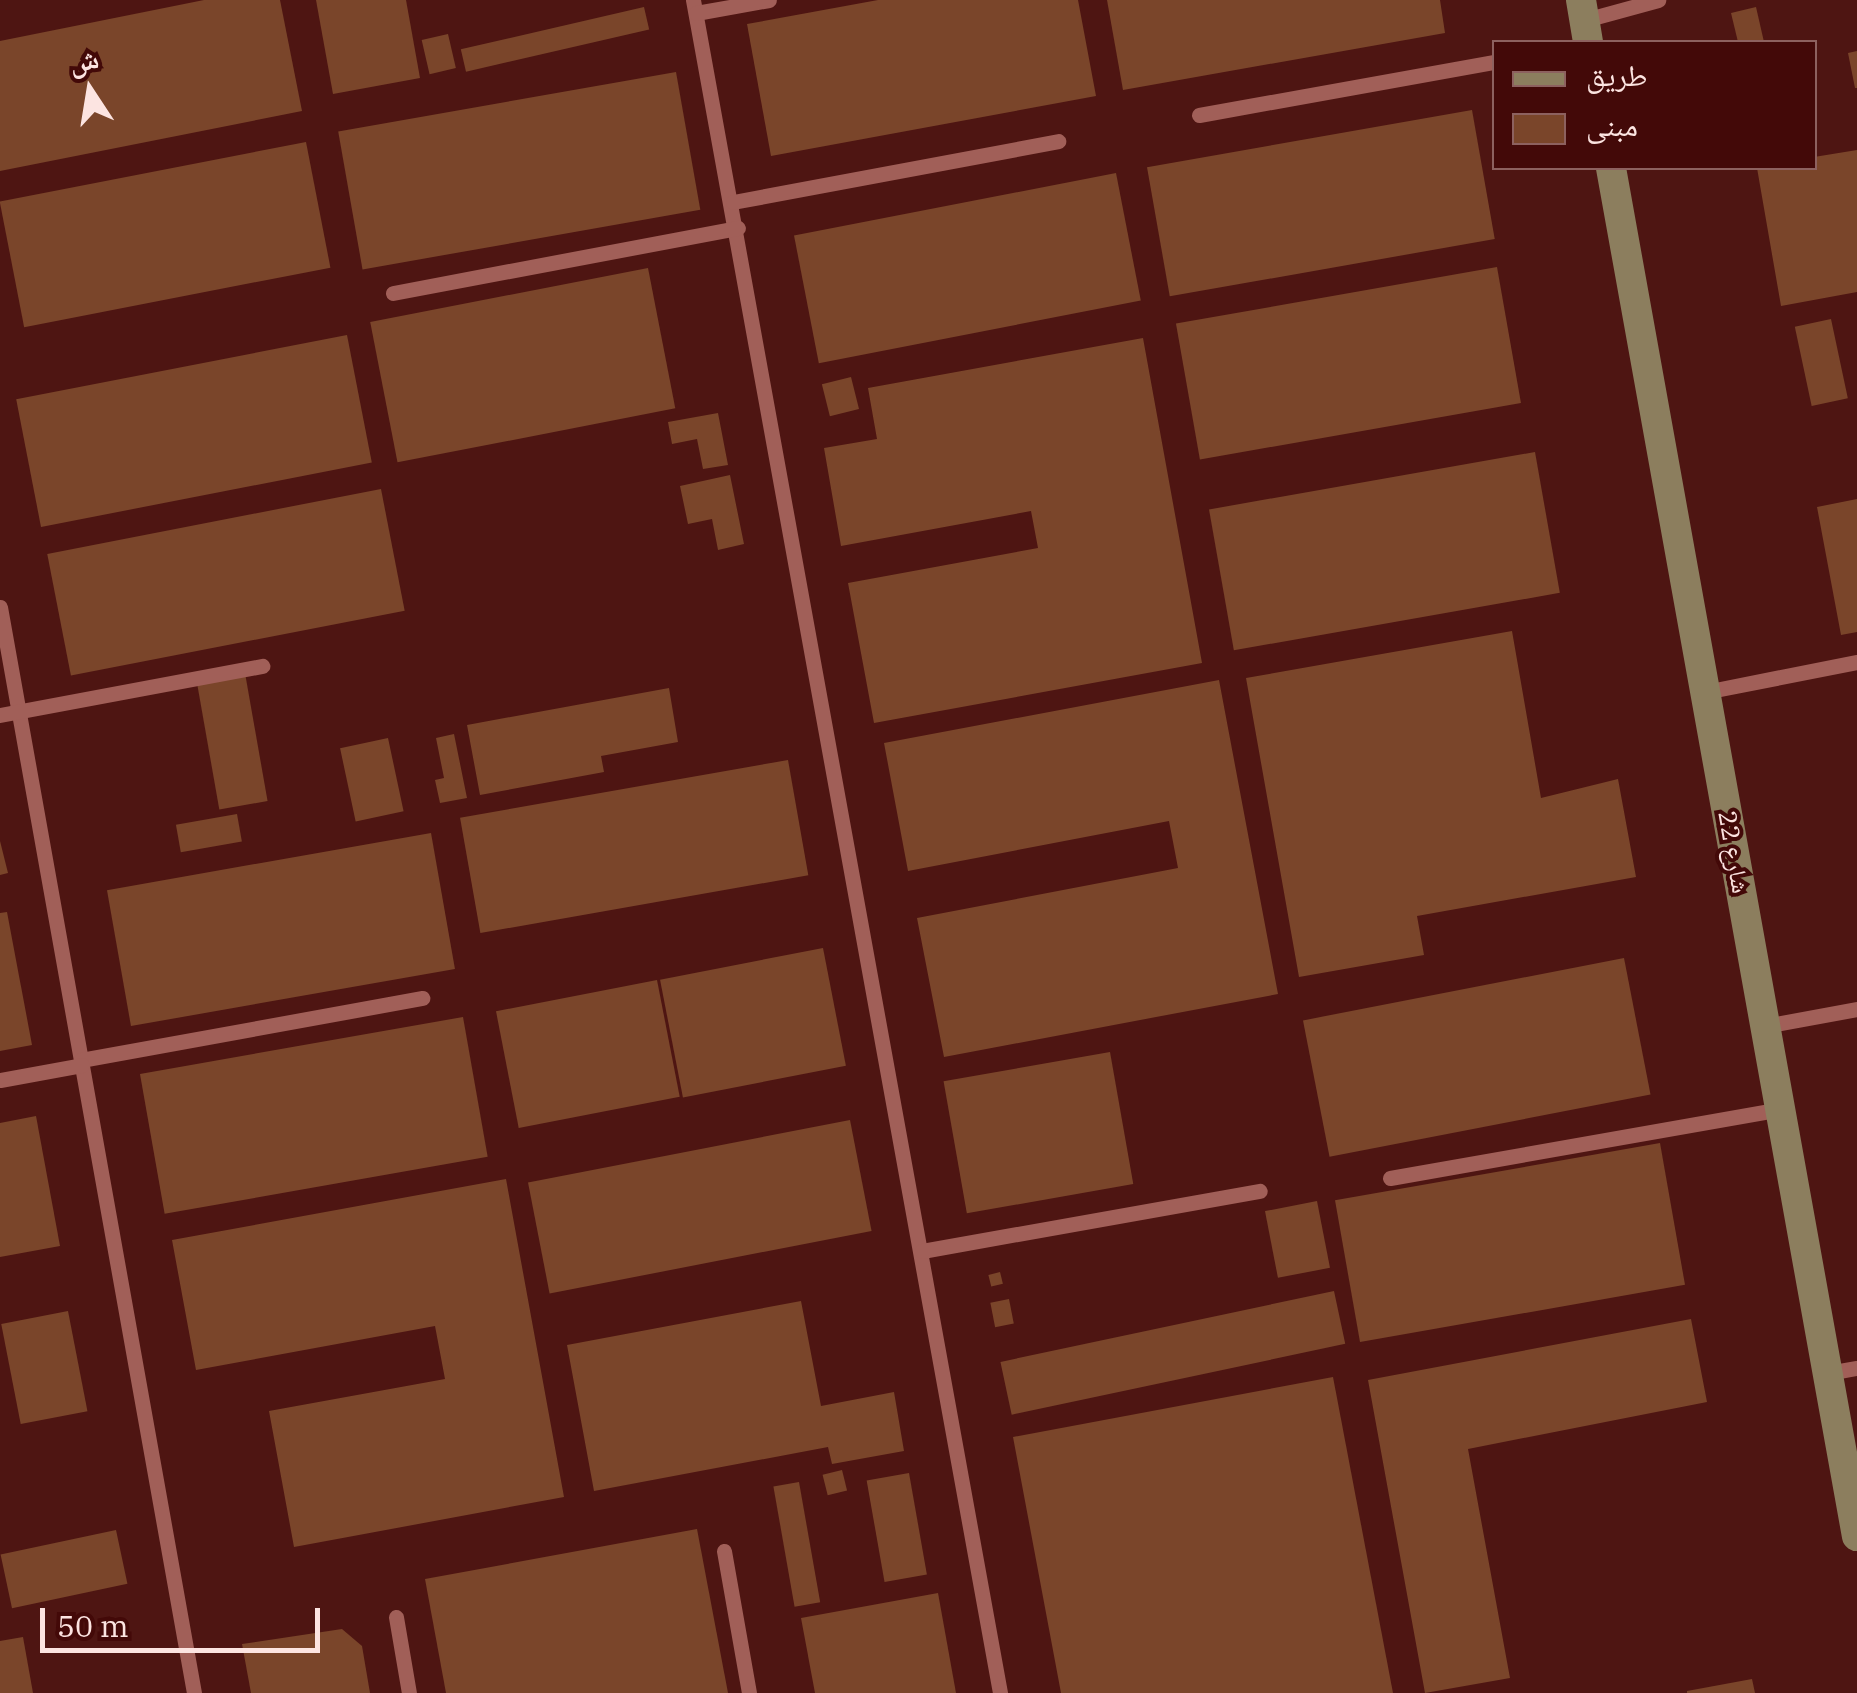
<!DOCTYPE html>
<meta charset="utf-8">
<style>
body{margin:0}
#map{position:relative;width:1857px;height:1693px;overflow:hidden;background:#4e1512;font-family:"IBM Plex Serif","Noto Naskh Arabic",serif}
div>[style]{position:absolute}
.building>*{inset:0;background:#7a452a;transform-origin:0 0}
.lane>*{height:15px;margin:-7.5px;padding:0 7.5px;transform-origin:7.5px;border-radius:7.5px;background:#a15f58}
.secondary>*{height:30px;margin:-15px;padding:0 15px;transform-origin:15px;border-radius:15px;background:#8c7e5e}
span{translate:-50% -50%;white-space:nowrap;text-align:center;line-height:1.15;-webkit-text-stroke:8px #430908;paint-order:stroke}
.street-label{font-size:25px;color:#fce4e1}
.legend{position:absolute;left:1492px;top:40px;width:325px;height:130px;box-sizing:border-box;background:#430908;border:2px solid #8d615f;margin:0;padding:12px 18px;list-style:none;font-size:30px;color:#fce4e1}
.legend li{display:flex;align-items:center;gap:20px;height:50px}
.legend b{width:50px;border:2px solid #8d615f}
.north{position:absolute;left:40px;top:40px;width:100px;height:100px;-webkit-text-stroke:8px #430908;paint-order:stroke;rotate:348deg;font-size:28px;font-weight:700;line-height:40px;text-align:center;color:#fce4e1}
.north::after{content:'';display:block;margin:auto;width:35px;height:45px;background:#fce4e1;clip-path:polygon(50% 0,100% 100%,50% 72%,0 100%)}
.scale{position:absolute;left:40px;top:1608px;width:280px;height:45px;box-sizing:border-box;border:5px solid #fce4e1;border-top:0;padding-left:12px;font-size:30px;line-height:35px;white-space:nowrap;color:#fce4e1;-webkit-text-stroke:8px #430908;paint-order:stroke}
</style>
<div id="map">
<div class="building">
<i style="clip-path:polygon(204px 0,280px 0,302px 111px,0 171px,0 41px)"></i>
<i style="clip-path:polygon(316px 0,406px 0,420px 78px,333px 94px)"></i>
<i style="clip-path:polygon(878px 0,1078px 0,1096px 96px,771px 156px,747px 24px)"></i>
<i style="clip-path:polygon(1107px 0,1440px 0,1445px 33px,1123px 90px)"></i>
<i style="left:644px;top:7px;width:23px;height:188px;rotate:77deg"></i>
<i style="clip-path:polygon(1756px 7px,1764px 42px,1738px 42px,1731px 13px)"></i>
<i style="left:448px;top:34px;width:35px;height:27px;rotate:77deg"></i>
<i style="clip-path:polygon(1857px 51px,1857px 88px,1855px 88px,1848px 53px)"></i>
<i style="left:676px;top:72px;width:140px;height:343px;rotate:80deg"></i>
<i style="left:1472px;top:110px;width:131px;height:330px;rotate:80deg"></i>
<i style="left:306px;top:142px;width:128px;height:312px;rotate:79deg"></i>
<i style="clip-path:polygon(1857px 150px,1857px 292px,1781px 306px,1757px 168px,1814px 168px,1814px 157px)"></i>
<i style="left:1116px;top:173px;width:130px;height:328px;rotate:79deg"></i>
<i style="left:1497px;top:267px;width:138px;height:326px;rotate:80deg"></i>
<i style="left:648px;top:268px;width:143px;height:283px;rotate:79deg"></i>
<i style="left:1831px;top:319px;width:81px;height:37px;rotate:78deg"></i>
<i style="left:347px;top:335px;width:130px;height:337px;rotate:79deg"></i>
<i style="clip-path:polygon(1143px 338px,1202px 663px,874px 723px,848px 583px,1038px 548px,1031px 511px,841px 546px,824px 448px,877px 439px,868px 388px)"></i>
<i style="left:851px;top:377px;width:33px;height:30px;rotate:76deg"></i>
<i style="clip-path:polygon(718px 413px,728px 465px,703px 469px,697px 439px,672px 444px,668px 422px)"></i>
<i style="left:1535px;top:452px;width:143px;height:331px;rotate:80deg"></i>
<i style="clip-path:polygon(730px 475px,744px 544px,718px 550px,712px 519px,688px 524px,680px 486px)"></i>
<i style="left:381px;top:489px;width:124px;height:340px;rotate:79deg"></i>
<i style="clip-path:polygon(1857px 499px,1857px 632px,1841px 635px,1817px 507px)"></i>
<i style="clip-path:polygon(1512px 631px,1541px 798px,1618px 779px,1636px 877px,1417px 916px,1424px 955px,1299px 977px,1246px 678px)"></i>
<i style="left:245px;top:673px;width:130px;height:49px;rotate:80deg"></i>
<i style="clip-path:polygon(1219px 680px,1278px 994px,944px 1057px,917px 918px,1178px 868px,1169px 821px,908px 871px,884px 743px)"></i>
<i style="clip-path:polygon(669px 688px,678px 742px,601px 756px,604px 772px,480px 795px,467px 725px)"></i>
<i style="clip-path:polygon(454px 734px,467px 798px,440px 803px,435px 780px,444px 778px,436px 738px)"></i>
<i style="left:388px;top:738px;width:75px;height:49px;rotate:78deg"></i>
<i style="left:788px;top:760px;width:117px;height:333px;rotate:80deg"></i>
<i style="left:237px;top:814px;width:28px;height:62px;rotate:80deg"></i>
<i style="left:431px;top:833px;width:138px;height:329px;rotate:80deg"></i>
<i style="clip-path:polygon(0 841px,8px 873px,0 875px)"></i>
<i style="clip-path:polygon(7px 912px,32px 1045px,0 1051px,0 913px)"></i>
<i style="left:823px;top:948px;width:120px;height:166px;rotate:79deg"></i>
<i style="left:1624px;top:958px;width:139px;height:327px;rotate:79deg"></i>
<i style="left:657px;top:980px;width:119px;height:164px;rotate:79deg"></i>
<i style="left:463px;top:1017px;width:142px;height:328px;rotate:80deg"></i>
<i style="left:1110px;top:1052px;width:134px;height:169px;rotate:80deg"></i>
<i style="clip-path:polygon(36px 1116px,60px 1246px,0 1257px,0 1123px)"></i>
<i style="left:850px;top:1120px;width:113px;height:328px;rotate:79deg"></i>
<i style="left:1660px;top:1143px;width:144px;height:330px;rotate:80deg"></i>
<i style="clip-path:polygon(506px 1179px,564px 1497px,294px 1547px,269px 1411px,445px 1379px,435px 1326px,196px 1370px,172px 1240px)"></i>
<i style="left:1317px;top:1201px;width:68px;height:53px;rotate:79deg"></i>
<i style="left:1000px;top:1272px;width:12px;height:12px;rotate:76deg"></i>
<i style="left:1334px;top:1291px;width:54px;height:341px;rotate:78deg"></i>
<i style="left:1009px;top:1299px;width:25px;height:19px;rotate:79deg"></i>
<i style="clip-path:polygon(801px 1301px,821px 1406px,894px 1392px,904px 1451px,832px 1464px,828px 1447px,594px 1491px,567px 1345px)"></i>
<i style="left:68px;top:1311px;width:102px;height:68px;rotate:79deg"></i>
<i style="clip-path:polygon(1691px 1319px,1707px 1402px,1468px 1449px,1510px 1678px,1425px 1693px,1368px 1380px)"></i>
<i style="clip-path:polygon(1333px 1377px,1393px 1693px,1061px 1693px,1013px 1437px)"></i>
<i style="left:842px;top:1470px;width:21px;height:20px;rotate:76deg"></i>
<i style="left:909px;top:1473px;width:103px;height:43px;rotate:80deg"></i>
<i style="left:799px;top:1482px;width:122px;height:26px;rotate:80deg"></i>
<i style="clip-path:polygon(697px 1529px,728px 1693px,446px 1693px,425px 1579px)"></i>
<i style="left:116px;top:1530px;width:55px;height:118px;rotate:78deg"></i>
<i style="clip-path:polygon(938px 1593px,956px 1693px,815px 1693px,801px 1618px)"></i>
<i style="clip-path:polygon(342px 1629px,362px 1646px,370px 1693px,251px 1693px,242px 1644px)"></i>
<i style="clip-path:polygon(23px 1637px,33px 1693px,0 1693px,0 1641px)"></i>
<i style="clip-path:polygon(1752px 1679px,1755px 1693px,1687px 1693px,1687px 1691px)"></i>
</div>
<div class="lane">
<i style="left:693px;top:0;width:1721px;rotate:79.72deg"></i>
<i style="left:696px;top:13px;width:74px;rotate:-10.1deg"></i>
<i style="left:1585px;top:20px;width:76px;rotate:-15.3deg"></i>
<i style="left:1199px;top:115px;width:300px;rotate:-10.2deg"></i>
<i style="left:733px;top:202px;width:331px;rotate:-10.6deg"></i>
<i style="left:393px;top:293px;width:351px;rotate:-10.7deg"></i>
<i style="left:0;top:607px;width:1103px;rotate:79.87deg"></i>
<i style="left:1705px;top:692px;width:155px;rotate:-11.2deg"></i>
<i style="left:0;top:715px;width:267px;rotate:-10.6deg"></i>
<i style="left:1765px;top:1026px;width:94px;rotate:-10.5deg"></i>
<i style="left:81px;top:1060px;width:347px;rotate:-10.3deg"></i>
<i style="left:0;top:1080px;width:83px;rotate:-10.4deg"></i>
<i style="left:1390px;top:1178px;width:396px;rotate:-10deg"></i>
<i style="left:922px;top:1251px;width:343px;rotate:-10.1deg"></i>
<i style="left:1828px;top:1373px;width:29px;rotate:-10deg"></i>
<i style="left:724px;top:1551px;width:144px;rotate:80deg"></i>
<i style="left:396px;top:1617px;width:77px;rotate:80.3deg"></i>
</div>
<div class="secondary">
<i style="left:1581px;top:0;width:43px;rotate:80.5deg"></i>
<i style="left:1611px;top:168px;width:1390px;rotate:79.81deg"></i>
</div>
<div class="street-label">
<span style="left:1734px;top:852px;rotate:80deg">شارع 22</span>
</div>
<ul class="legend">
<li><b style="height:12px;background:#8c7e5e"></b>طريق</li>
<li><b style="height:28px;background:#7a452a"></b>مبنى</li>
</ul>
<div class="north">ش</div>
<div class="scale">50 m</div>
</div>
